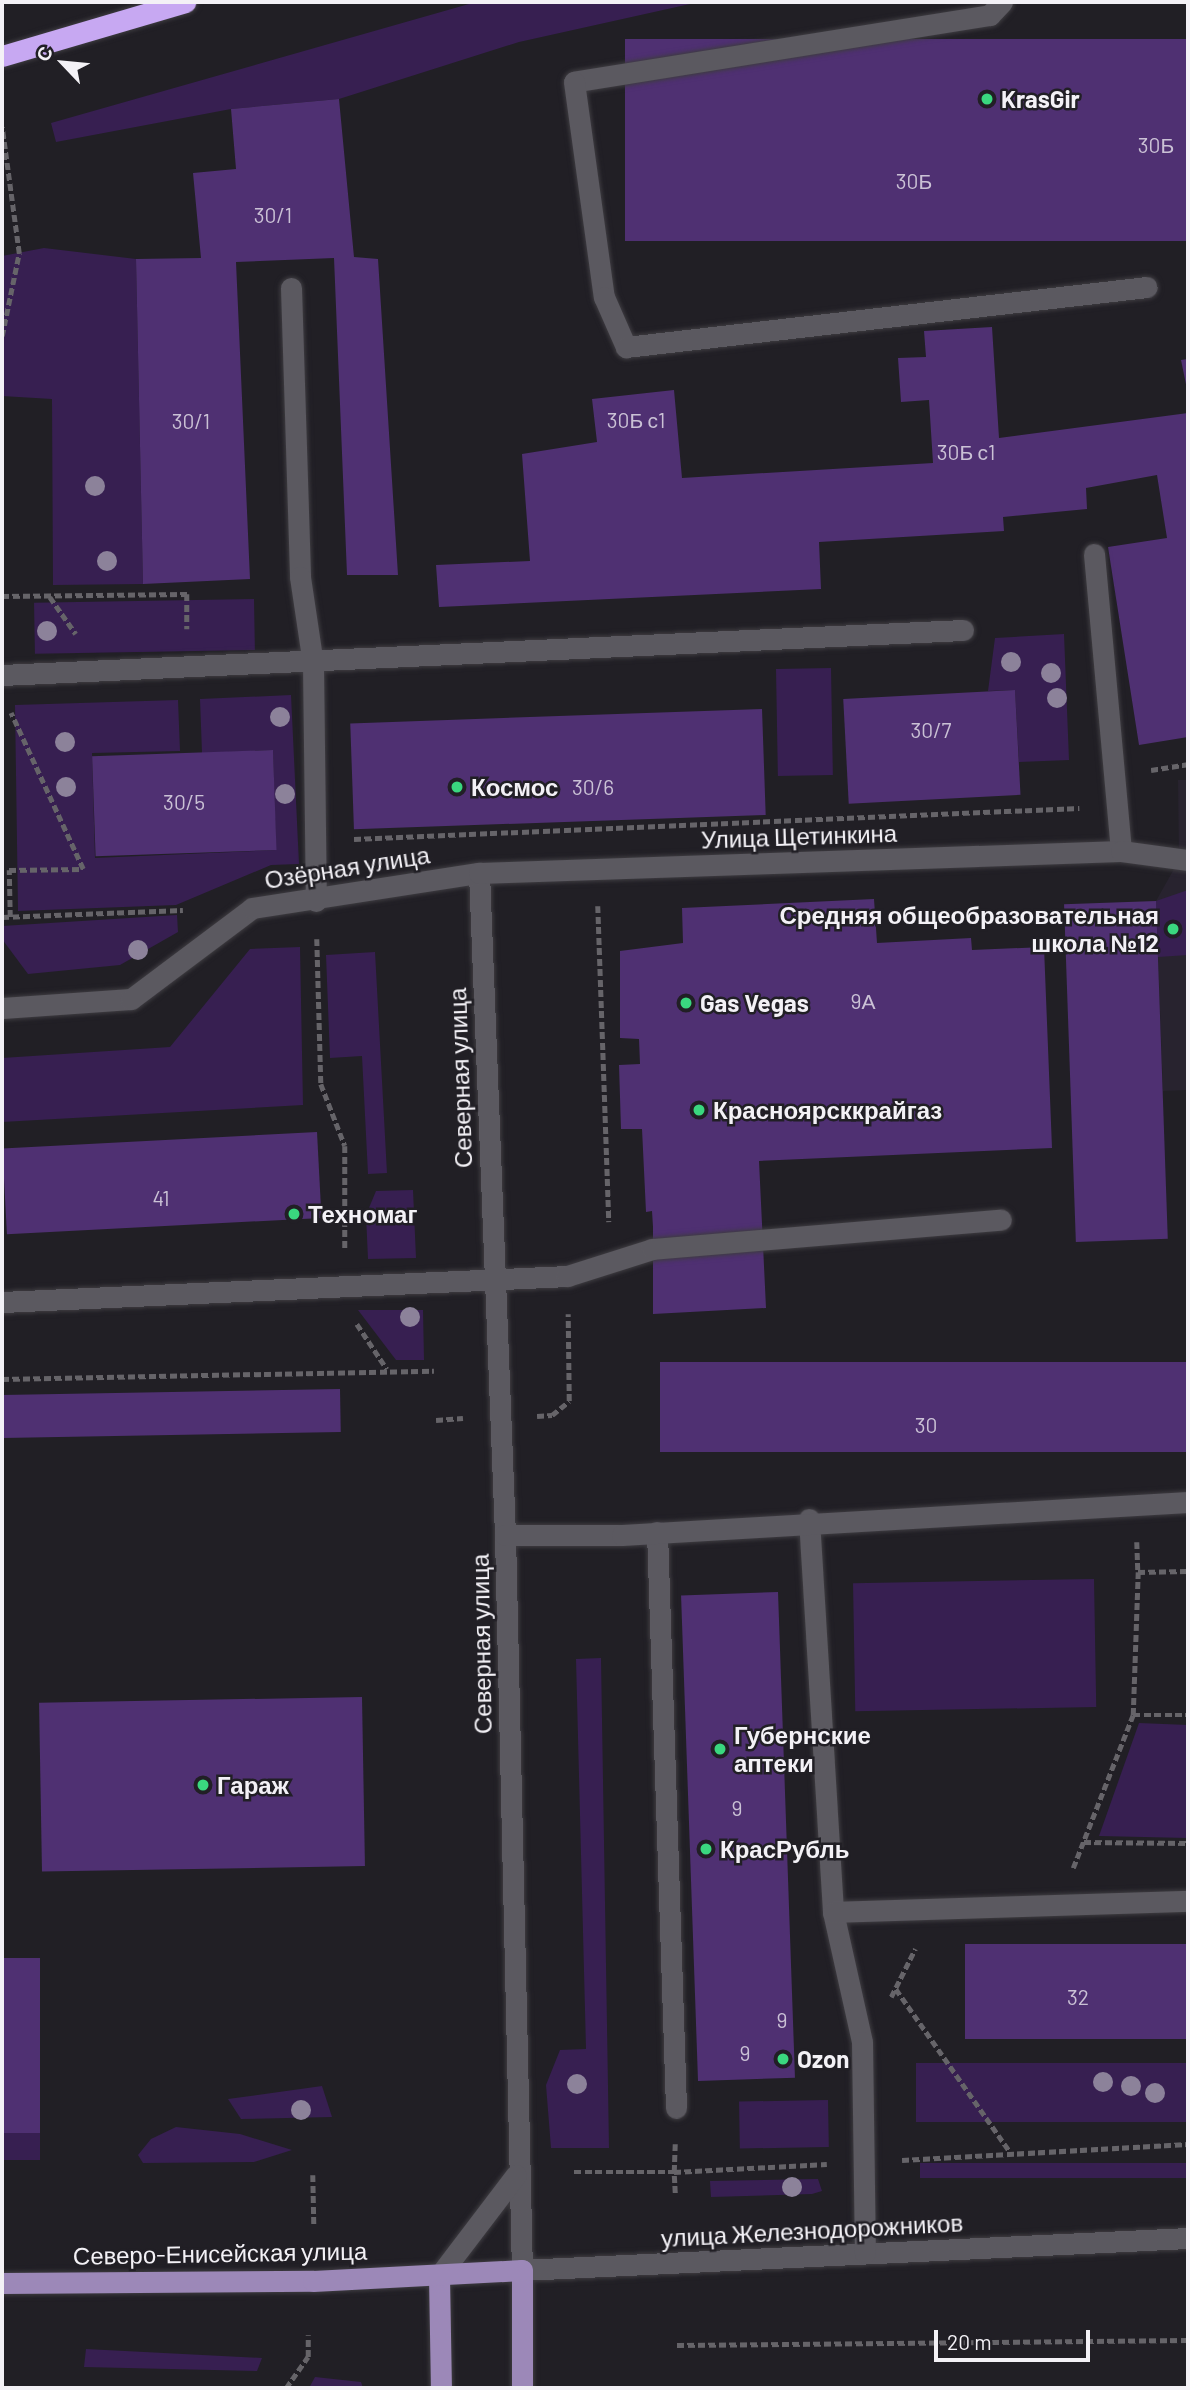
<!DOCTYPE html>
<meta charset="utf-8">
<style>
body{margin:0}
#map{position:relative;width:1190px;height:2390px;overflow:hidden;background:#211f25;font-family:Barlow,sans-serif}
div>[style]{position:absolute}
.built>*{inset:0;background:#28232f}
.green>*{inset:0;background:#371f51;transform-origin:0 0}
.building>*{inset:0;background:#4f3072;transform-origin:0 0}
.path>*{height:4.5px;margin-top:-2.25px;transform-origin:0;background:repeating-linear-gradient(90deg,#666469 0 7px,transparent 0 10.5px)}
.roads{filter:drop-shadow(0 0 2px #3e3c41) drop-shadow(0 0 2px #3e3c41)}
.minor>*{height:21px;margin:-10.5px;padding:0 10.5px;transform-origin:10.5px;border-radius:10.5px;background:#5b5960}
.major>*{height:21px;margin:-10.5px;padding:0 10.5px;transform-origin:10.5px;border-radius:10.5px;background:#9c88b8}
.highway>*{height:21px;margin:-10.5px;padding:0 10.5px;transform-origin:10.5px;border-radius:10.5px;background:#c7a8f2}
.trees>*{width:20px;height:20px;margin:-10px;border-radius:50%;background:#8c829a}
.dots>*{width:19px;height:19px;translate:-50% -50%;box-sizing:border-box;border:4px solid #211f25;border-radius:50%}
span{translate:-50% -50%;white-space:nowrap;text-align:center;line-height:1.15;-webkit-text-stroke:5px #211f25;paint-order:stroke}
.number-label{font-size:21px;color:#cac1d5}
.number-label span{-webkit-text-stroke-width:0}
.poi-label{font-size:24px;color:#f3f1f6;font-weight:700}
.left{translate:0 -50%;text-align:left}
.right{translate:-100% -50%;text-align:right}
.street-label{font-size:24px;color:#f3f1f6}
.frame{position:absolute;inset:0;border:4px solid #f3f1f6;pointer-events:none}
.north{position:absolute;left:28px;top:28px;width:70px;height:70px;-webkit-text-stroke:5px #211f25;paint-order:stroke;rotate:296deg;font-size:19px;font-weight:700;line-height:28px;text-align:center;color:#f3f1f6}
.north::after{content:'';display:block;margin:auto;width:24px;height:32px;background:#f3f1f6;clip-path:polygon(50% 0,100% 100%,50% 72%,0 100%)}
.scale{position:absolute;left:934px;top:2330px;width:156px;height:32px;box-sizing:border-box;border:4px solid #f3f1f6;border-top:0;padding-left:9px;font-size:21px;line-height:24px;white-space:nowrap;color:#f3f1f6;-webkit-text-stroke:5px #211f25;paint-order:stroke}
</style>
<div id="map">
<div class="built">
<i style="clip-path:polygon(1178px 780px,1188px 780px,1188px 1090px,1163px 1091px,1156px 901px,1179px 860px)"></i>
</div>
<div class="green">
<i style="clip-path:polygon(476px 2px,699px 2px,519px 42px,339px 99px,231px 109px,56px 142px,51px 123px)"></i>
<i style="clip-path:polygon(44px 248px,136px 259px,143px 584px,53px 585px,52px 399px,2px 396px,2px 256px)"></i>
<i style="left:254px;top:599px;width:51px;height:220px;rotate:89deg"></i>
<i style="clip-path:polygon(1064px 634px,1069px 760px,1019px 762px,1015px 690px,988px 691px,995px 638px)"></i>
<i style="left:831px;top:668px;width:107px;height:55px;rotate:89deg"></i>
<i style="clip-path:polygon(291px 695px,299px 864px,271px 865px,176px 905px,18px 911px,15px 705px,178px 700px,180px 751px,92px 753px,95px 858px,276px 850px,273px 750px,202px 753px,200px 699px)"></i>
<i style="clip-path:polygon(1188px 890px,1188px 955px,1158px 957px,1156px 901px)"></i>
<i style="clip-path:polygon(177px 915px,178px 932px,120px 965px,28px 974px,2px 939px,2px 926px)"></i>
<i style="clip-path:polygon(300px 947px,303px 1105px,2px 1122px,2px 1058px,170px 1047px,250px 949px)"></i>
<i style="clip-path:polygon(375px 952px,387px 1173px,368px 1174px,362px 1056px,330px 1058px,326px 955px)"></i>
<i style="clip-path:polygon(413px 1190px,416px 1258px,368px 1259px,366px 1215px,376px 1191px)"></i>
<i style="clip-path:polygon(358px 1310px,423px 1310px,424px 1360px,396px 1360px)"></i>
<i style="left:1094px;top:1579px;width:128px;height:241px;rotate:89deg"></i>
<i style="clip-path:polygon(601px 1658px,609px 2148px,551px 2148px,546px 2085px,560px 2050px,586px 2049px,576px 1659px)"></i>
<i style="clip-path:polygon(1139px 1723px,1188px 1725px,1188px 1838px,1099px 1836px)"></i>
<i style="left:1188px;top:2063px;width:59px;height:272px;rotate:90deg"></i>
<i style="clip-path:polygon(322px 2086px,332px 2117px,241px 2119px,228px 2099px)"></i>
<i style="left:828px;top:2100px;width:47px;height:89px;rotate:89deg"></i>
<i style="clip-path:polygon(176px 2127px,240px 2134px,292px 2150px,254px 2162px,143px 2163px,138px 2155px,151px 2139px)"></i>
<i style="left:40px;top:2133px;width:27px;height:38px;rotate:90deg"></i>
<i style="left:1188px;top:2163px;width:15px;height:268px;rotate:90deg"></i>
<i style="clip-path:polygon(818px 2179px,822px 2191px,812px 2194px,711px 2197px,710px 2181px)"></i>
<i style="clip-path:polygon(86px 2349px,262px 2358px,257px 2371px,84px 2367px)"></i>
<i style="clip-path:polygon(315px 2377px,361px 2382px,363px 2388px,309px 2388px)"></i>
</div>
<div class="building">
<i style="left:1188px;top:39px;width:202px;height:563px;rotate:90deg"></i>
<i style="clip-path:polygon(339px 99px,354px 257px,378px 259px,398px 575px,347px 575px,334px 258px,236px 262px,250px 579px,143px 584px,136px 259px,201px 258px,193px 173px,236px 169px,231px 109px)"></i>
<i style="clip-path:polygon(992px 327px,999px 438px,1188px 413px,1188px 737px,1139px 745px,1108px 547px,1167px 538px,1157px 475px,1086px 488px,1087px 509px,1003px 517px,1004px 531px,819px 542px,821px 589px,439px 607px,436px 565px,530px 561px,522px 454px,597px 442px,592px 399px,674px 390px,682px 478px,933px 463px,929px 400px,901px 402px,898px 358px,926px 357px,924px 331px)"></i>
<i style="clip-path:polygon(1188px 359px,1188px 389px,1187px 389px,1181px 360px)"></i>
<i style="left:1015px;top:690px;width:105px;height:172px;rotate:87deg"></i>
<i style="left:762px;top:709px;width:106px;height:412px;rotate:88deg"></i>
<i style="left:273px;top:750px;width:100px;height:181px;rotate:88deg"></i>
<i style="clip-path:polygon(874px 899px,877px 943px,971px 938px,972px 950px,1044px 947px,1052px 1148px,759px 1161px,766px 1308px,653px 1314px,653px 1227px,652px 1211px,646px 1212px,642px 1129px,621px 1129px,619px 1065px,640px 1064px,639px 1039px,620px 1038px,620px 951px,683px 943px,682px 908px)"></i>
<i style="left:1156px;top:901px;width:338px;height:92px;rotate:88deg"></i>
<i style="left:317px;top:1132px;width:86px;height:315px;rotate:87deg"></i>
<i style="left:1188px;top:1362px;width:90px;height:528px;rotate:90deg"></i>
<i style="left:340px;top:1389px;width:43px;height:338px;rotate:89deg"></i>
<i style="left:778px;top:1592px;width:486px;height:97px;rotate:88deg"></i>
<i style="left:362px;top:1697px;width:169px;height:323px;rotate:89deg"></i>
<i style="left:1188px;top:1944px;width:95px;height:223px;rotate:90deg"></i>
<i style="left:40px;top:1958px;width:175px;height:38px;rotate:90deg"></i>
</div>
<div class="path">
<i style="left:2px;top:336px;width:85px;rotate:-78.4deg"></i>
<i style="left:19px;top:253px;width:127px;rotate:-97.7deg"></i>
<i style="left:2px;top:596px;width:185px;rotate:-0.6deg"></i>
<i style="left:187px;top:594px;width:35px;rotate:90deg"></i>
<i style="left:50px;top:597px;width:45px;rotate:54.9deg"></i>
<i style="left:1151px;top:770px;width:37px;rotate:-9deg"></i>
<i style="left:354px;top:839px;width:726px;rotate:-2.45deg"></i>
<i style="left:598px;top:906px;width:316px;rotate:88deg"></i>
<i style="left:2px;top:917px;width:181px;rotate:-2.2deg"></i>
<i style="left:10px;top:917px;width:47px;rotate:-91.2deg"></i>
<i style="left:9px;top:870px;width:74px;rotate:-0.8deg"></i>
<i style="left:83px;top:869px;width:172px;rotate:-114.8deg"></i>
<i style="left:317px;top:939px;width:145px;rotate:88.4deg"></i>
<i style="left:321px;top:1084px;width:66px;rotate:68.8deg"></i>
<i style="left:345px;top:1146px;width:102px;rotate:90deg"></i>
<i style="left:357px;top:1324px;width:54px;rotate:56.3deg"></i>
<i style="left:2px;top:1379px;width:432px;rotate:-1.1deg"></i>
<i style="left:537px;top:1416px;width:15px;rotate:-4deg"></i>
<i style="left:552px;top:1415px;width:22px;rotate:-39deg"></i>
<i style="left:569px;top:1401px;width:87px;rotate:-90.7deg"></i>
<i style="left:436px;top:1420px;width:27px;rotate:-4deg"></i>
<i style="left:1137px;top:1542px;width:30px;rotate:88deg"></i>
<i style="left:1133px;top:1715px;width:143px;rotate:-88deg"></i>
<i style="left:1138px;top:1572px;width:50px;rotate:-1.1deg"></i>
<i style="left:1084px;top:1842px;width:104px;rotate:0.6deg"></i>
<i style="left:1073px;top:1868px;width:164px;rotate:-68.6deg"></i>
<i style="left:1133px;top:1715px;width:55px"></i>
<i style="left:896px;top:1989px;width:199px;rotate:55deg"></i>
<i style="left:891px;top:1997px;width:54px;rotate:-63.4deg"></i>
<i style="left:902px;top:2160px;width:286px;rotate:-3.2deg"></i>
<i style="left:574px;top:2172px;width:100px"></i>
<i style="left:674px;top:2172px;width:28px;rotate:-88deg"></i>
<i style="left:313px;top:2175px;width:49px;rotate:88.8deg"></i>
<i style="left:675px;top:2193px;width:21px;rotate:-93deg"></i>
<i style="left:674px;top:2172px;width:153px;rotate:-3deg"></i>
<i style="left:677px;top:2345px;width:511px;rotate:-0.56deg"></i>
<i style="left:286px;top:2388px;width:38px;rotate:-55deg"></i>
<i style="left:308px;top:2357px;width:22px;rotate:-90deg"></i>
</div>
<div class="roads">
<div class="minor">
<i style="left:1002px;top:2px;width:18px;rotate:133deg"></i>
<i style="left:990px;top:15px;width:421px;rotate:170.9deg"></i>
<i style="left:574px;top:82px;width:217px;rotate:82.1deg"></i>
<i style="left:604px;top:297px;width:55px;rotate:66.3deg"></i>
<i style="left:626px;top:347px;width:524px;rotate:-6.57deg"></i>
<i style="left:291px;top:288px;width:289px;rotate:88.2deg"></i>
<i style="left:300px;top:577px;width:88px;rotate:81.5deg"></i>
<i style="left:313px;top:664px;width:237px;rotate:89.3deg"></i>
<i style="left:1094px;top:554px;width:298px;rotate:84.8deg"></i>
<i style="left:2px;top:675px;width:962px;rotate:-2.68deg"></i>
<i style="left:479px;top:873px;width:663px;rotate:87.75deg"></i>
<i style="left:505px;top:1535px;width:735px;rotate:88.68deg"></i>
<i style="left:522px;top:2270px;width:667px;rotate:-2.75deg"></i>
<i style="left:2px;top:1008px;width:129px;rotate:-4deg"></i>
<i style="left:131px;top:999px;width:151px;rotate:-36.9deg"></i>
<i style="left:252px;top:908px;width:230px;rotate:-8.8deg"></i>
<i style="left:479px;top:873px;width:642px;rotate:-1.96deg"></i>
<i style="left:1121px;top:851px;width:68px;rotate:7.7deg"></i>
<i style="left:2px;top:1302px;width:566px;rotate:-2.63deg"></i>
<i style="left:567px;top:1276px;width:89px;rotate:-17.6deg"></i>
<i style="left:652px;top:1249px;width:350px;rotate:-4.8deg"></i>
<i style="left:809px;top:1519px;width:394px;rotate:86.5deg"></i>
<i style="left:833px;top:1912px;width:133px;rotate:77.4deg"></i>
<i style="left:862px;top:2042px;width:211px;rotate:89.2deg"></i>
<i style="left:657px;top:1532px;width:576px;rotate:88.11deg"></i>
<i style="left:505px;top:1535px;width:117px"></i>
<i style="left:622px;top:1535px;width:567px;rotate:-3.34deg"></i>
<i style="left:833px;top:1912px;width:355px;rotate:-1.8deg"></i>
<i style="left:439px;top:2276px;width:127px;rotate:-52.7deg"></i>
</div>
<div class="major">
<i style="left:439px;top:2276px;width:112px;rotate:89deg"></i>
<i style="left:2px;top:2283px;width:311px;rotate:-0.4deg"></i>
<i style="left:313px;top:2281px;width:209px;rotate:-3deg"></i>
<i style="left:522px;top:2270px;width:118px;rotate:90deg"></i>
</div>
<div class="highway">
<i style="left:2px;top:56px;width:191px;rotate:-16.4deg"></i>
</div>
</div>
<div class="trees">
<i style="left:95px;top:486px"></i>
<i style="left:107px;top:561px"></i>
<i style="left:47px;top:631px"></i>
<i style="left:1011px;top:662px"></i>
<i style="left:1051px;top:673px"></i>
<i style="left:1057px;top:698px"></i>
<i style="left:280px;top:717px"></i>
<i style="left:65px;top:742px"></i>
<i style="left:66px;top:787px"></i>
<i style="left:285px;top:794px"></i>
<i style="left:138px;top:950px"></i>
<i style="left:410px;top:1317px"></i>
<i style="left:1103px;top:2082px"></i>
<i style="left:577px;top:2084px"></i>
<i style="left:1131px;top:2086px"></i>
<i style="left:1155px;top:2093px"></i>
<i style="left:301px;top:2110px"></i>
<i style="left:792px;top:2187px"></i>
</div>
<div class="dots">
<i style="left:987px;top:99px;background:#3ad77f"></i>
<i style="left:457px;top:787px;background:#3ad77f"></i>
<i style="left:1173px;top:929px;background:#3ad77f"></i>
<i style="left:686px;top:1003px;background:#3ad77f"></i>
<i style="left:699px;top:1110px;background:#3ad77f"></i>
<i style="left:294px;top:1214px;background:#3ad77f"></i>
<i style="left:720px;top:1749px;background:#3ad77f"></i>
<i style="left:203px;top:1785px;background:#3ad77f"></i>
<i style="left:706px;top:1849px;background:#3ad77f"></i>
<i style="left:783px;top:2059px;background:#3ad77f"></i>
</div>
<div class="number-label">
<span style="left:1156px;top:145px">30Б</span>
<span style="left:914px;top:181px">30Б</span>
<span style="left:273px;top:215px">30/1</span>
<span style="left:636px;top:420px">30Б с1</span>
<span style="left:191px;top:421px">30/1</span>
<span style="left:966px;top:452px">30Б с1</span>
<span style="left:931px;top:730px">30/7</span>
<span style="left:593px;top:787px">30/6</span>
<span style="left:184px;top:802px">30/5</span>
<span style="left:863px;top:1001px">9А</span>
<span style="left:161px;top:1198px">41</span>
<span style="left:926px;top:1425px">30</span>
<span style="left:737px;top:1808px">9</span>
<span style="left:1078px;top:1997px">32</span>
<span style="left:782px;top:2020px">9</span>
<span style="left:745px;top:2053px">9</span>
</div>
<div class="poi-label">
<span class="left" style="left:1001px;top:99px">KrasGir</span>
<span class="left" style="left:471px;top:787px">Космос</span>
<span class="right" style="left:1159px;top:929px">Средняя общеобразовательная<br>школа №12</span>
<span class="left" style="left:700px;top:1003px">Gas Vegas</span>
<span class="left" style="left:713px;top:1110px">Красноярсккрайгаз</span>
<span class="left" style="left:308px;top:1214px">Техномаг</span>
<span class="left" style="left:734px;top:1749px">Губернские<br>аптеки</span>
<span class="left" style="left:217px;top:1785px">Гараж</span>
<span class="left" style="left:720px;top:1849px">КрасРубль</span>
<span class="left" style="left:797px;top:2059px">Ozon</span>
</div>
<div class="street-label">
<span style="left:799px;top:836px;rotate:-2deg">Улица Щетинкина</span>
<span style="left:347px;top:867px;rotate:-9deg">Озёрная улица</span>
<span style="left:460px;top:1078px;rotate:-92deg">Северная улица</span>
<span style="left:481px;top:1644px;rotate:-91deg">Северная улица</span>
<span style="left:812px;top:2230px;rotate:-3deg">улица Железнодорожников</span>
<span style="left:220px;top:2253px;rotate:-1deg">Северо-Енисейская улица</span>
</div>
<div class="frame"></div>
<div class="north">С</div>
<div class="scale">20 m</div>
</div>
